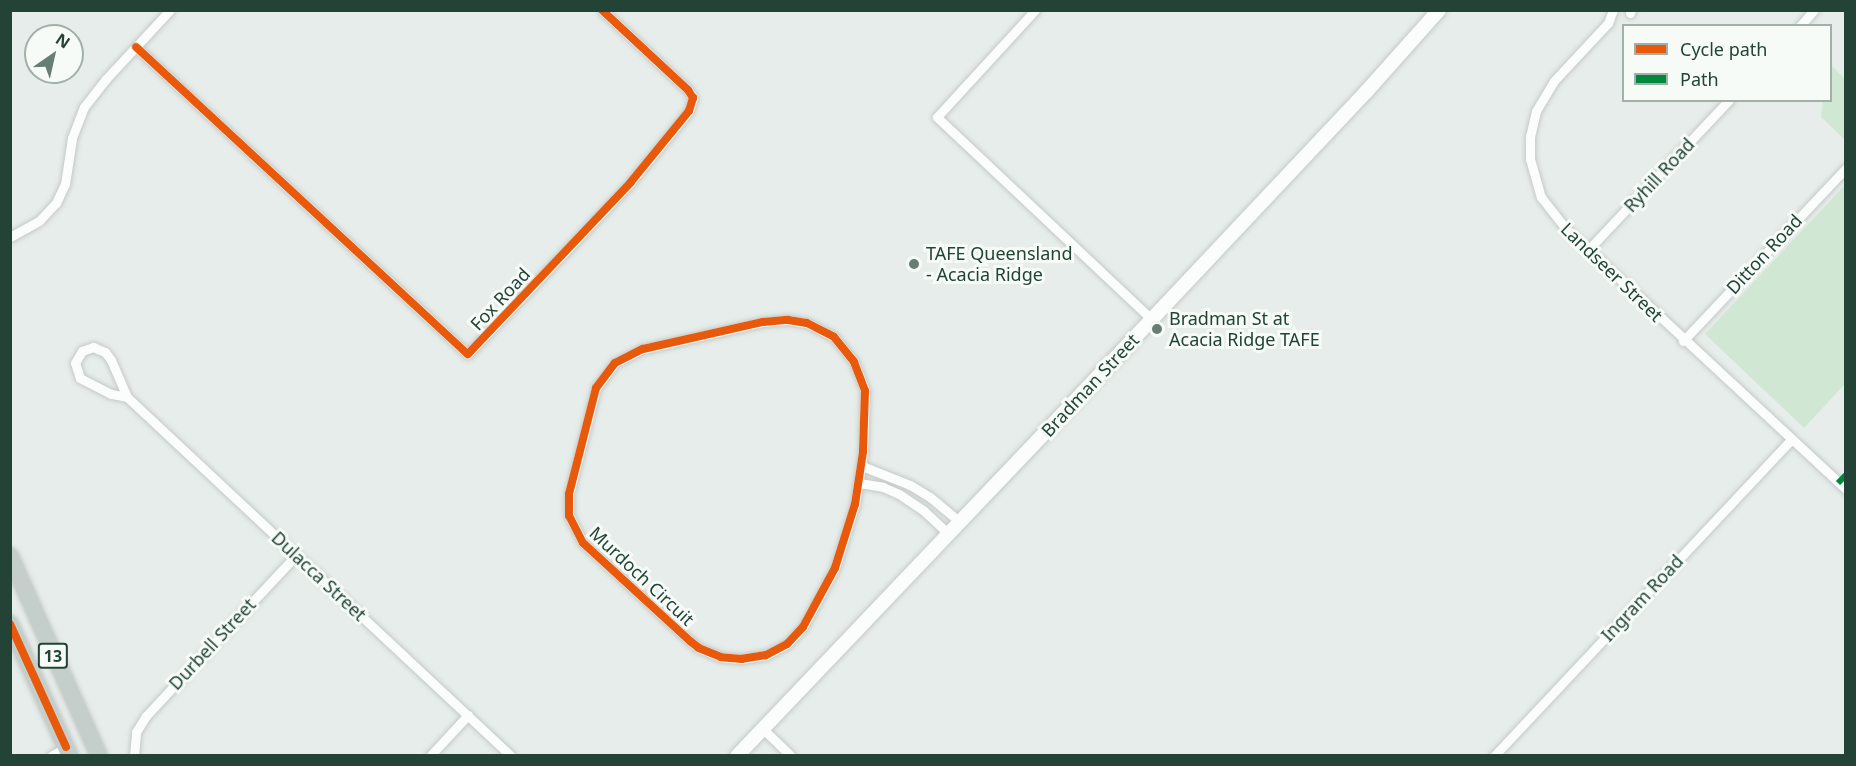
<!DOCTYPE html>
<style>
body{margin:0}
#map{position:relative;width:1856px;height:766px;overflow:hidden;background:#e7edea;font-family:"Noto Sans",sans-serif}
div>[style]{position:absolute}
.green>*{inset:0;background:#d0e7d4}
.roads{filter:drop-shadow(0 0 2px #c4cac7) drop-shadow(0 0 2px #c4cac7)}
.minor>*{height:9px;margin:-4.5px;padding:0 4.5px;transform-origin:4.5px;border-radius:4.5px;background:#fbfcfc}
.secondary>*{height:14px;margin:-7px;padding:0 7px;transform-origin:7px;border-radius:7px;background:#fbfcfc}
.trunk>*{height:16px;margin:-8px;padding:0 8px;transform-origin:8px;border-radius:8px;background:#c4ceca}
.quiet>*{height:6px;margin-top:-3px;transform-origin:0;background:repeating-linear-gradient(90deg,#00873e 0 12px,transparent 0 18px)}
.cycleway>*{height:8px;margin:-4px;padding:0 4px;transform-origin:4px;border-radius:4px;background:#e8590c}
.dots>*{width:16px;height:16px;translate:-50% -50%;box-sizing:border-box;border:3px solid #f6fbf8;border-radius:50%}
span{translate:-50% -50%;white-space:nowrap;text-align:center;line-height:1.15;-webkit-text-stroke:6px #f6fbf8;paint-order:stroke}
.shield-label span{padding:2px 4px;background:#f6fbf8;border:2px solid;border-radius:4px;-webkit-text-stroke-width:0}
.shield-label{font-size:16px;color:#224336;font-weight:700}
.street-label{font-size:18px;color:#224336}
.poi-label{font-size:18px;color:#224336}
.left{translate:0 -50%;text-align:left}
.frame{position:absolute;inset:0;border:12px solid #224336;pointer-events:none}
.legend{position:absolute;left:1622px;top:24px;width:210px;height:78px;box-sizing:border-box;background:#f6fbf8;border:2px solid #a1b1aa;margin:0;padding:8px 10px;list-style:none;font-size:18px;color:#224336}
.legend li{display:flex;align-items:center;gap:12px;height:30px}
.legend b{width:30px;border:2px solid #a1b1aa}
.north{position:absolute;left:24px;top:24px;width:60px;height:60px;box-sizing:border-box;background:#f6fbf8;border:2px solid #a1b1aa;border-radius:50%;rotate:34deg;font-size:16px;font-weight:700;line-height:24px;text-align:center;color:#224336}
.north::after{content:'';display:block;margin:auto;width:21px;height:27px;background:#677e75;clip-path:polygon(50% 0,100% 100%,50% 72%,0 100%)}
</style>
<div id="map">
<div class="green">
<i style="clip-path:polygon(1831px 65px,1845px 79px,1845px 140px,1821px 117px,1823px 101px,1830px 100px)"></i>
<i style="clip-path:polygon(1845px 185px,1845px 384px,1804px 428px,1705px 334px)"></i>
</div>
<div class="roads">
<div class="minor">
<i style="left:1035px;top:10px;width:145px;rotate:132.5deg"></i>
<i style="left:937px;top:117px;width:294px;rotate:43.3deg"></i>
<i style="left:1613px;top:10px;width:14px;rotate:111deg"></i>
<i style="left:1608px;top:23px;width:79px;rotate:133deg"></i>
<i style="left:1554px;top:81px;width:35px;rotate:121deg"></i>
<i style="left:1536px;top:111px;width:26px;rotate:103deg"></i>
<i style="left:1530px;top:136px;width:23px;rotate:90deg"></i>
<i style="left:1530px;top:159px;width:40px;rotate:74deg"></i>
<i style="left:1541px;top:197px;width:41px;rotate:52deg"></i>
<i style="left:1566px;top:229px;width:382px;rotate:42.9deg"></i>
<i style="left:1630px;top:13px;width:3px;rotate:-72deg"></i>
<i style="left:1800px;top:26px;width:21px;rotate:-49deg"></i>
<i style="left:136px;top:47px;width:452px;rotate:42.8deg"></i>
<i style="left:468px;top:354px;width:236px;rotate:-46.5deg"></i>
<i style="left:630px;top:183px;width:93px;rotate:-50.7deg"></i>
<i style="left:689px;top:111px;width:14px;rotate:-73deg"></i>
<i style="left:693px;top:98px;width:9px;rotate:-122deg"></i>
<i style="left:688px;top:90px;width:117px;rotate:-137.1deg"></i>
<i style="left:10px;top:237px;width:33px;rotate:-29deg"></i>
<i style="left:39px;top:221px;width:25px;rotate:-47deg"></i>
<i style="left:56px;top:203px;width:21px;rotate:-65deg"></i>
<i style="left:65px;top:184px;width:47px;rotate:-81.3deg"></i>
<i style="left:72px;top:138px;width:33px;rotate:-69deg"></i>
<i style="left:84px;top:107px;width:36px;rotate:-52deg"></i>
<i style="left:106px;top:79px;width:94px;rotate:-47.2deg"></i>
<i style="left:1588px;top:250px;width:206px;rotate:-46.8deg"></i>
<i style="left:788px;top:320px;width:19px;rotate:9deg"></i>
<i style="left:807px;top:323px;width:30px;rotate:27deg"></i>
<i style="left:834px;top:337px;width:32px;rotate:51deg"></i>
<i style="left:854px;top:362px;width:31px;rotate:69deg"></i>
<i style="left:865px;top:391px;width:61px;rotate:91.9deg"></i>
<i style="left:863px;top:452px;width:53px;rotate:98.7deg"></i>
<i style="left:855px;top:504px;width:67px;rotate:107.4deg"></i>
<i style="left:835px;top:568px;width:67px;rotate:118.5deg"></i>
<i style="left:803px;top:627px;width:23px;rotate:133deg"></i>
<i style="left:787px;top:644px;width:24px;rotate:152deg"></i>
<i style="left:766px;top:655px;width:24px;rotate:171deg"></i>
<i style="left:742px;top:659px;width:21px;rotate:-175deg"></i>
<i style="left:721px;top:657px;width:24px;rotate:-158deg"></i>
<i style="left:699px;top:648px;width:11px;rotate:-142deg"></i>
<i style="left:690px;top:641px;width:145px;rotate:-137.5deg"></i>
<i style="left:583px;top:543px;width:30px;rotate:-117deg"></i>
<i style="left:569px;top:516px;width:22px;rotate:-90deg"></i>
<i style="left:569px;top:494px;width:109px;rotate:-75.7deg"></i>
<i style="left:596px;top:388px;width:31px;rotate:-53deg"></i>
<i style="left:615px;top:363px;width:31px;rotate:-27deg"></i>
<i style="left:643px;top:349px;width:123px;rotate:-12.7deg"></i>
<i style="left:763px;top:322px;width:25px;rotate:-5deg"></i>
<i style="left:1683px;top:341px;width:238px;rotate:-46.7deg"></i>
<i style="left:127px;top:397px;width:16px;rotate:-169deg"></i>
<i style="left:111px;top:394px;width:35px;rotate:-153deg"></i>
<i style="left:80px;top:378px;width:16px;rotate:-108deg"></i>
<i style="left:75px;top:363px;width:14px;rotate:-60deg"></i>
<i style="left:82px;top:351px;width:12px;rotate:-20deg"></i>
<i style="left:93px;top:347px;width:13px;rotate:23deg"></i>
<i style="left:105px;top:352px;width:10px;rotate:53deg"></i>
<i style="left:111px;top:360px;width:40px;rotate:66.6deg"></i>
<i style="left:127px;top:397px;width:526px;rotate:43.07deg"></i>
<i style="left:862px;top:466px;width:52px;rotate:21.6deg"></i>
<i style="left:910px;top:485px;width:23px;rotate:31deg"></i>
<i style="left:930px;top:497px;width:38px;rotate:40deg"></i>
<i style="left:859px;top:483px;width:24px;rotate:9deg"></i>
<i style="left:883px;top:487px;width:17px;rotate:24deg"></i>
<i style="left:899px;top:494px;width:30px;rotate:34deg"></i>
<i style="left:924px;top:511px;width:33px;rotate:43deg"></i>
<i style="left:763px;top:729px;width:39px;rotate:44deg"></i>
<i style="left:51px;top:756px;width:17px;rotate:-31deg"></i>
<i style="left:134px;top:756px;width:24px;rotate:-85deg"></i>
<i style="left:136px;top:732px;width:19px;rotate:-58deg"></i>
<i style="left:146px;top:716px;width:220px;rotate:-47deg"></i>
<i style="left:430px;top:756px;width:56px;rotate:-47.2deg"></i>
<i style="left:1494px;top:756px;width:434px;rotate:-46.8deg"></i>
</div>
<div class="secondary">
<i style="left:737px;top:756px;width:460px;rotate:-46.4deg"></i>
<i style="left:1054px;top:423px;width:455px;rotate:-46.7deg"></i>
<i style="left:1366px;top:92px;width:110px;rotate:-48.3deg"></i>
</div>
<div class="trunk">
<i style="left:10px;top:556px;width:219px;rotate:66deg"></i>
<i style="left:10px;top:624px;width:145px;rotate:65.6deg"></i>
</div>
</div>
<div class="quiet">
<i style="left:1838px;top:483px;width:11px;rotate:-45deg"></i>
</div>
<div class="cycleway">
<i style="left:136px;top:47px;width:452px;rotate:42.8deg"></i>
<i style="left:468px;top:354px;width:236px;rotate:-46.5deg"></i>
<i style="left:630px;top:183px;width:93px;rotate:-50.7deg"></i>
<i style="left:689px;top:111px;width:14px;rotate:-73deg"></i>
<i style="left:693px;top:98px;width:9px;rotate:-122deg"></i>
<i style="left:688px;top:90px;width:117px;rotate:-137.1deg"></i>
<i style="left:788px;top:320px;width:19px;rotate:9deg"></i>
<i style="left:807px;top:323px;width:30px;rotate:27deg"></i>
<i style="left:834px;top:337px;width:32px;rotate:51deg"></i>
<i style="left:854px;top:362px;width:31px;rotate:69deg"></i>
<i style="left:865px;top:391px;width:61px;rotate:91.9deg"></i>
<i style="left:863px;top:452px;width:53px;rotate:98.7deg"></i>
<i style="left:855px;top:504px;width:67px;rotate:107.4deg"></i>
<i style="left:835px;top:568px;width:67px;rotate:118.5deg"></i>
<i style="left:803px;top:627px;width:23px;rotate:133deg"></i>
<i style="left:787px;top:644px;width:24px;rotate:152deg"></i>
<i style="left:766px;top:655px;width:24px;rotate:171deg"></i>
<i style="left:742px;top:659px;width:21px;rotate:-175deg"></i>
<i style="left:721px;top:657px;width:24px;rotate:-158deg"></i>
<i style="left:699px;top:648px;width:11px;rotate:-142deg"></i>
<i style="left:690px;top:641px;width:145px;rotate:-137.5deg"></i>
<i style="left:583px;top:543px;width:30px;rotate:-117deg"></i>
<i style="left:569px;top:516px;width:22px;rotate:-90deg"></i>
<i style="left:569px;top:494px;width:109px;rotate:-75.7deg"></i>
<i style="left:596px;top:388px;width:31px;rotate:-53deg"></i>
<i style="left:615px;top:363px;width:31px;rotate:-27deg"></i>
<i style="left:643px;top:349px;width:123px;rotate:-12.7deg"></i>
<i style="left:763px;top:322px;width:25px;rotate:-5deg"></i>
<i style="left:10px;top:624px;width:135px;rotate:65.5deg"></i>
</div>
<div class="dots">
<i style="left:914px;top:264px;background:#677e75"></i>
<i style="left:1157px;top:329px;background:#677e75"></i>
</div>
<div class="shield-label">
<span style="left:53px;top:656px">13</span>
</div>
<div class="street-label">
<span style="left:1659px;top:175px;rotate:-47deg">Ryhill Road</span>
<span style="left:1764px;top:254px;rotate:-47deg">Ditton Road</span>
<span style="left:1612px;top:272px;rotate:44deg">Landseer Street</span>
<span style="left:500px;top:299px;rotate:-47deg">Fox Road</span>
<span style="left:1090px;top:385px;rotate:-47deg">Bradman Street</span>
<span style="left:319px;top:576px;rotate:43deg">Dulacca Street</span>
<span style="left:642px;top:576px;rotate:43deg">Murdoch Circuit</span>
<span style="left:1642px;top:598px;rotate:-47deg">Ingram Road</span>
<span style="left:212px;top:644px;rotate:-47deg">Durbell Street</span>
</div>
<div class="poi-label">
<span class="left" style="left:926px;top:264px">TAFE Queensland<br>- Acacia Ridge</span>
<span class="left" style="left:1169px;top:329px">Bradman St at<br>Acacia Ridge TAFE</span>
</div>
<div class="frame"></div>
<ul class="legend">
<li><b style="height:8px;background:#e8590c"></b>Cycle path</li>
<li><b style="height:8px;background:#00873e"></b>Path</li>
</ul>
<div class="north">N</div>
</div>
